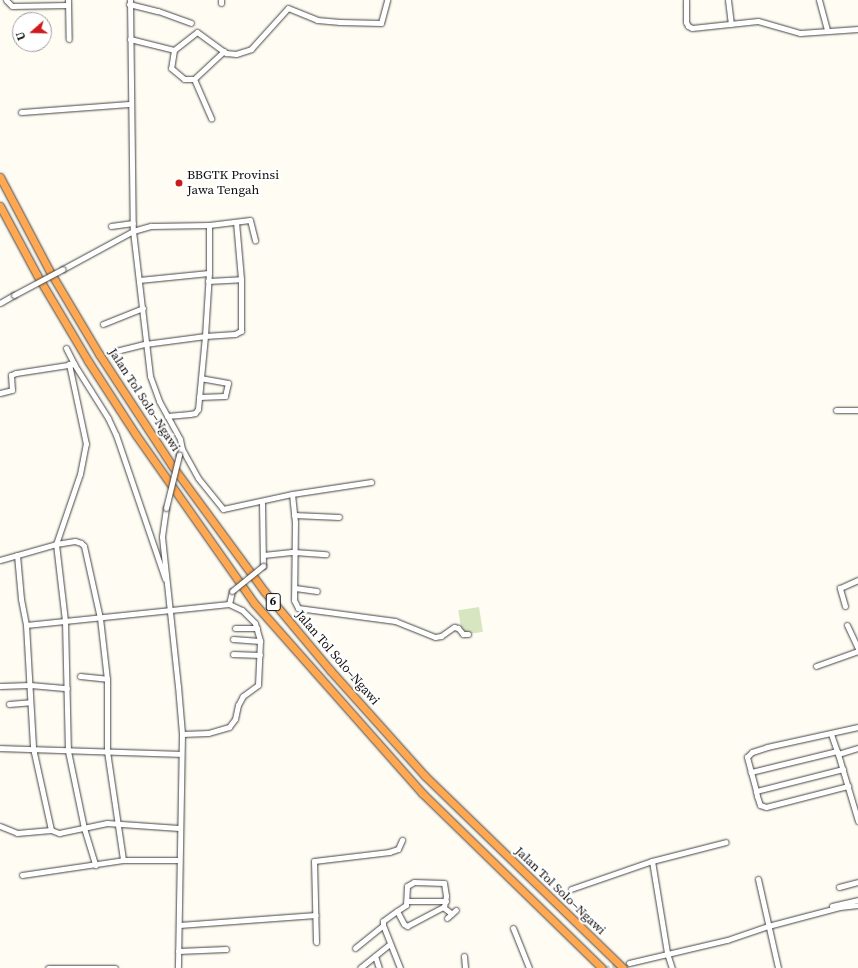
<!DOCTYPE html>
<meta charset="utf-8">
<style>
body{margin:0}
#map{position:relative;width:858px;height:968px;overflow:hidden;background:#fffdf3;font-family:"Source Serif 4",serif}
div>[style]{position:absolute}
.cemetery>*{inset:0;background:#d7e5c0;transform-origin:0 0}
.minor-tunnel>*{height:5px;margin-top:-2.5px;transform-origin:0;background:repeating-linear-gradient(90deg,#dbd9d1 0 5px,transparent 0 7.5px)}
.roads{filter:drop-shadow(0 0 1px #434343) drop-shadow(0 0 1px #434343)}
.minor>*{height:5px;margin:-2.5px;padding:0 2.5px;transform-origin:2.5px;border-radius:2.5px;background:#fff}
.highway>*{height:7px;margin:-3.5px;padding:0 3.5px;transform-origin:3.5px;border-radius:3.5px;background:#ffa751}
.bridges{filter:drop-shadow(0 0 1px #434343) drop-shadow(0 0 1px #434343)}
.minor-bridge>*{height:5px;margin:-2.5px;padding:0 2.5px;transform-origin:2.5px;border-radius:2.5px;background:#fff}
.dots>*{width:11px;height:11px;translate:-50% -50%;box-sizing:border-box;border:2px solid #fff;border-radius:50%}
span{translate:-50% -50%;white-space:nowrap;text-align:center;line-height:1.15;-webkit-text-stroke:4px #fff;paint-order:stroke}
.shield-label span{padding:1px 3px;background:#fff;border:1px solid;border-radius:3px;-webkit-text-stroke-width:0}
.shield-label{font-size:12px;color:#101010;font-weight:700}
.poi-label{font-size:13px;color:#101010}
.left{translate:0 -50%;text-align:left}
.street-label{font-size:13px;color:#101010}
.north{position:absolute;left:12px;top:12px;width:40px;height:40px;box-sizing:border-box;background:#fff;border:1px solid #9f9f9f;border-radius:50%;rotate:250deg;font-size:11px;font-weight:700;line-height:16px;text-align:center;color:#101010}
.north::after{content:'';display:block;margin:auto;width:14px;height:18px;background:#cd1b1d;clip-path:polygon(50% 0,100% 100%,50% 72%,0 100%)}
</style>
<div id="map">
<div class="cemetery">
<i style="left:479px;top:607px;width:25px;height:21px;rotate:81deg"></i>
</div>
<div class="minor-tunnel">
<i style="left:605px;top:968px;width:25px;rotate:-12deg"></i>
</div>
<div class="roads">
<div class="minor">
<i style="left:6px;top:0;width:8px;rotate:45deg"></i>
<i style="left:12px;top:6px;width:56px;rotate:-1deg"></i>
<i style="left:68px;top:0;width:39px;rotate:89deg"></i>
<i style="left:130px;top:0;width:231px;rotate:89.3deg"></i>
<i style="left:133px;top:231px;width:146px;rotate:83.3deg"></i>
<i style="left:150px;top:376px;width:27px;rotate:70deg"></i>
<i style="left:159px;top:401px;width:43px;rotate:61.1deg"></i>
<i style="left:180px;top:439px;width:10px;rotate:79deg"></i>
<i style="left:182px;top:449px;width:7px;rotate:117deg"></i>
<i style="left:686px;top:0;width:22px;rotate:90deg"></i>
<i style="left:686px;top:22px;width:4px;rotate:63deg"></i>
<i style="left:688px;top:26px;width:4px;rotate:27deg"></i>
<i style="left:692px;top:28px;width:66px;rotate:-6.1deg"></i>
<i style="left:758px;top:21px;width:44px;rotate:15.9deg"></i>
<i style="left:800px;top:33px;width:58px;rotate:-3.9deg"></i>
<i style="left:728px;top:0;width:24px;rotate:83deg"></i>
<i style="left:819px;top:0;width:31px;rotate:75deg"></i>
<i style="left:221px;top:3px;width:3px;rotate:-90deg"></i>
<i style="left:129px;top:4px;width:30px;rotate:14deg"></i>
<i style="left:158px;top:11px;width:35px;rotate:20deg"></i>
<i style="left:130px;top:39px;width:45px;rotate:14deg"></i>
<i style="left:174px;top:50px;width:29px;rotate:-38deg"></i>
<i style="left:197px;top:32px;width:36px;rotate:36deg"></i>
<i style="left:226px;top:53px;width:10px;rotate:6deg"></i>
<i style="left:236px;top:54px;width:16px;rotate:-18deg"></i>
<i style="left:251px;top:49px;width:55px;rotate:-47.9deg"></i>
<i style="left:288px;top:8px;width:31px;rotate:22deg"></i>
<i style="left:317px;top:20px;width:23px;rotate:5deg"></i>
<i style="left:340px;top:22px;width:41px;rotate:1.4deg"></i>
<i style="left:381px;top:23px;width:24px;rotate:-75deg"></i>
<i style="left:174px;top:50px;width:18px;rotate:99deg"></i>
<i style="left:171px;top:68px;width:17px;rotate:40deg"></i>
<i style="left:184px;top:79px;width:10px"></i>
<i style="left:194px;top:79px;width:43px;rotate:66.4deg"></i>
<i style="left:194px;top:79px;width:41px;rotate:-43deg"></i>
<i style="left:21px;top:112px;width:109px;rotate:-4.2deg"></i>
<i style="left:111px;top:226px;width:22px;rotate:-8deg"></i>
<i style="left:63px;top:269px;width:80px;rotate:-28.5deg"></i>
<i style="left:133px;top:231px;width:19px;rotate:-16deg"></i>
<i style="left:151px;top:226px;width:58px;rotate:-1deg"></i>
<i style="left:209px;top:225px;width:41px;rotate:-7deg"></i>
<i style="left:250px;top:220px;width:21px;rotate:76deg"></i>
<i style="left:139px;top:280px;width:70px;rotate:-5.7deg"></i>
<i style="left:208px;top:281px;width:33px;rotate:-3deg"></i>
<i style="left:0;top:303px;width:16px;rotate:-30deg"></i>
<i style="left:103px;top:324px;width:43px;rotate:-21.8deg"></i>
<i style="left:66px;top:348px;width:18px;rotate:63deg"></i>
<i style="left:116px;top:351px;width:30px;rotate:-14deg"></i>
<i style="left:145px;top:344px;width:61px;rotate:-7.6deg"></i>
<i style="left:205px;top:336px;width:30px;rotate:-4deg"></i>
<i style="left:235px;top:334px;width:7px;rotate:-27deg"></i>
<i style="left:241px;top:331px;width:52px;rotate:-90deg"></i>
<i style="left:241px;top:279px;width:57px;rotate:-95deg"></i>
<i style="left:0;top:393px;width:12px;rotate:-14deg"></i>
<i style="left:12px;top:390px;width:15px;rotate:-94deg"></i>
<i style="left:11px;top:375px;width:5px;rotate:-22deg"></i>
<i style="left:16px;top:373px;width:59px;rotate:-8.8deg"></i>
<i style="left:74px;top:364px;width:64px;rotate:57.8deg"></i>
<i style="left:108px;top:418px;width:19px;rotate:65deg"></i>
<i style="left:116px;top:435px;width:152px;rotate:71.2deg"></i>
<i style="left:199px;top:397px;width:26px;rotate:-2deg"></i>
<i style="left:225px;top:396px;width:13px;rotate:-77deg"></i>
<i style="left:228px;top:383px;width:27px;rotate:-170deg"></i>
<i style="left:836px;top:410px;width:22px"></i>
<i style="left:167px;top:416px;width:23px;rotate:-5deg"></i>
<i style="left:190px;top:414px;width:5px;rotate:-11deg"></i>
<i style="left:195px;top:413px;width:5px;rotate:-53deg"></i>
<i style="left:198px;top:409px;width:73px;rotate:-84.5deg"></i>
<i style="left:205px;top:336px;width:63px;rotate:-86.4deg"></i>
<i style="left:209px;top:273px;width:48px;rotate:-90deg"></i>
<i style="left:182px;top:449px;width:33px;rotate:61deg"></i>
<i style="left:198px;top:478px;width:40px;rotate:51deg"></i>
<i style="left:223px;top:509px;width:71px;rotate:-12.3deg"></i>
<i style="left:292px;top:494px;width:80px;rotate:-8.6deg"></i>
<i style="left:292px;top:494px;width:28px;rotate:84deg"></i>
<i style="left:295px;top:522px;width:78px;rotate:90.7deg"></i>
<i style="left:294px;top:600px;width:9px;rotate:63deg"></i>
<i style="left:298px;top:608px;width:98px;rotate:7.6deg"></i>
<i style="left:395px;top:621px;width:43px;rotate:21.8deg"></i>
<i style="left:435px;top:637px;width:6px;rotate:-9deg"></i>
<i style="left:441px;top:636px;width:16px;rotate:-35deg"></i>
<i style="left:454px;top:627px;width:4px;rotate:14deg"></i>
<i style="left:458px;top:628px;width:8px;rotate:50deg"></i>
<i style="left:463px;top:634px;width:5px"></i>
<i style="left:262px;top:502px;width:64px;rotate:89.1deg"></i>
<i style="left:166px;top:508px;width:29px;rotate:98deg"></i>
<i style="left:162px;top:537px;width:150px;rotate:83.9deg"></i>
<i style="left:178px;top:686px;width:48px;rotate:85.2deg"></i>
<i style="left:182px;top:734px;width:234px;rotate:91deg"></i>
<i style="left:294px;top:515px;width:45px;rotate:2.5deg"></i>
<i style="left:56px;top:544px;width:19px;rotate:-9deg"></i>
<i style="left:75px;top:541px;width:6px;rotate:18deg"></i>
<i style="left:81px;top:543px;width:4px;rotate:45deg"></i>
<i style="left:84px;top:546px;width:74px;rotate:77.5deg"></i>
<i style="left:100px;top:618px;width:61px;rotate:83.5deg"></i>
<i style="left:107px;top:679px;width:72px;rotate:90deg"></i>
<i style="left:107px;top:751px;width:110px;rotate:81.6deg"></i>
<i style="left:56px;top:544px;width:74px;rotate:-71.1deg"></i>
<i style="left:80px;top:474px;width:31px;rotate:-79deg"></i>
<i style="left:86px;top:444px;width:82px;rotate:-102deg"></i>
<i style="left:17px;top:555px;width:44px;rotate:84.8deg"></i>
<i style="left:21px;top:599px;width:26px;rotate:79deg"></i>
<i style="left:26px;top:625px;width:123px;rotate:86.7deg"></i>
<i style="left:33px;top:748px;width:84px;rotate:77.6deg"></i>
<i style="left:263px;top:555px;width:31px;rotate:-6deg"></i>
<i style="left:294px;top:552px;width:32px;rotate:4deg"></i>
<i style="left:0;top:560px;width:58px;rotate:-15.9deg"></i>
<i style="left:56px;top:544px;width:78px;rotate:83.3deg"></i>
<i style="left:65px;top:621px;width:130px;rotate:88.7deg"></i>
<i style="left:68px;top:751px;width:79px;rotate:78.3deg"></i>
<i style="left:84px;top:828px;width:39px;rotate:73deg"></i>
<i style="left:295px;top:588px;width:22px;rotate:8deg"></i>
<i style="left:229px;top:604px;width:13px;rotate:-77deg"></i>
<i style="left:845px;top:606px;width:19px;rotate:-106deg"></i>
<i style="left:840px;top:588px;width:20px;rotate:-24deg"></i>
<i style="left:26px;top:625px;width:204px;rotate:-5.9deg"></i>
<i style="left:229px;top:604px;width:14px;rotate:25deg"></i>
<i style="left:242px;top:610px;width:18px;rotate:45deg"></i>
<i style="left:255px;top:623px;width:19px;rotate:74deg"></i>
<i style="left:260px;top:641px;width:44px;rotate:92.6deg"></i>
<i style="left:258px;top:685px;width:19px;rotate:144deg"></i>
<i style="left:243px;top:696px;width:10px;rotate:119deg"></i>
<i style="left:238px;top:705px;width:14px;rotate:102deg"></i>
<i style="left:235px;top:719px;width:10px;rotate:127deg"></i>
<i style="left:229px;top:727px;width:22px;rotate:164deg"></i>
<i style="left:208px;top:733px;width:26px;rotate:178deg"></i>
<i style="left:847px;top:625px;width:26px;rotate:65deg"></i>
<i style="left:235px;top:628px;width:22px"></i>
<i style="left:233px;top:639px;width:27px;rotate:4deg"></i>
<i style="left:233px;top:654px;width:27px;rotate:2deg"></i>
<i style="left:816px;top:666px;width:45px;rotate:-19.7deg"></i>
<i style="left:80px;top:676px;width:27px;rotate:6deg"></i>
<i style="left:0;top:686px;width:30px;rotate:-2deg"></i>
<i style="left:30px;top:685px;width:37px;rotate:5deg"></i>
<i style="left:9px;top:704px;width:21px;rotate:-5deg"></i>
<i style="left:831px;top:734px;width:21px;rotate:71deg"></i>
<i style="left:838px;top:754px;width:21px;rotate:-17deg"></i>
<i style="left:0;top:748px;width:181px;rotate:1.9deg"></i>
<i style="left:837px;top:751px;width:89px;rotate:166.3deg"></i>
<i style="left:751px;top:772px;width:16px;rotate:-105deg"></i>
<i style="left:747px;top:757px;width:7px;rotate:-45deg"></i>
<i style="left:752px;top:752px;width:16px;rotate:-18deg"></i>
<i style="left:767px;top:747px;width:93px;rotate:-12.4deg"></i>
<i style="left:838px;top:754px;width:70px;rotate:73.4deg"></i>
<i style="left:843px;top:769px;width:90px;rotate:165.8deg"></i>
<i style="left:756px;top:791px;width:5px;rotate:79deg"></i>
<i style="left:757px;top:796px;width:9px;rotate:72deg"></i>
<i style="left:760px;top:805px;width:6px;rotate:18deg"></i>
<i style="left:766px;top:807px;width:85px;rotate:-14.4deg"></i>
<i style="left:751px;top:772px;width:20px;rotate:75deg"></i>
<i style="left:0;top:826px;width:18px;rotate:22deg"></i>
<i style="left:17px;top:833px;width:34px;rotate:-5deg"></i>
<i style="left:51px;top:830px;width:9px;rotate:21deg"></i>
<i style="left:59px;top:833px;width:49px;rotate:-11.8deg"></i>
<i style="left:107px;top:823px;width:72px;rotate:4deg"></i>
<i style="left:652px;top:861px;width:93px;rotate:80.7deg"></i>
<i style="left:667px;top:953px;width:16px;rotate:72deg"></i>
<i style="left:22px;top:875px;width:102px;rotate:-8.4deg"></i>
<i style="left:123px;top:860px;width:56px"></i>
<i style="left:758px;top:879px;width:91px;rotate:77.3deg"></i>
<i style="left:839px;top:887px;width:20px;rotate:-15deg"></i>
<i style="left:571px;top:889px;width:86px;rotate:-19.1deg"></i>
<i style="left:652px;top:861px;width:76px;rotate:-14.4deg"></i>
<i style="left:407px;top:901px;width:39px"></i>
<i style="left:832px;top:906px;width:27px;rotate:-13deg"></i>
<i style="left:397px;top:911px;width:11px;rotate:-34deg"></i>
<i style="left:406px;top:905px;width:19px;rotate:-87deg"></i>
<i style="left:407px;top:886px;width:8px;rotate:-30deg"></i>
<i style="left:414px;top:882px;width:30px;rotate:2deg"></i>
<i style="left:444px;top:883px;width:13px;rotate:81deg"></i>
<i style="left:446px;top:896px;width:11px;rotate:100deg"></i>
<i style="left:447px;top:918px;width:12px;rotate:-42deg"></i>
<i style="left:179px;top:925px;width:137px;rotate:-4.2deg"></i>
<i style="left:513px;top:928px;width:43px;rotate:68.2deg"></i>
<i style="left:316px;top:942px;width:81px;rotate:-91.4deg"></i>
<i style="left:314px;top:861px;width:76px;rotate:-6.8deg"></i>
<i style="left:389px;top:852px;width:9px;rotate:-18deg"></i>
<i style="left:398px;top:849px;width:10px;rotate:-66deg"></i>
<i style="left:355px;top:948px;width:36px;rotate:-39deg"></i>
<i style="left:178px;top:951px;width:48px;rotate:-2.4deg"></i>
<i style="left:375px;top:956px;width:13px;rotate:72deg"></i>
<i style="left:464px;top:956px;width:12px;rotate:85deg"></i>
<i style="left:629px;top:963px;width:101px;rotate:-13.2deg"></i>
<i style="left:727px;top:940px;width:43px;rotate:-18.9deg"></i>
<i style="left:768px;top:926px;width:74px;rotate:-14.8deg"></i>
<i style="left:840px;top:907px;width:18px;rotate:-6deg"></i>
<i style="left:48px;top:968px;width:67px"></i>
<i style="left:360px;top:968px;width:38px;rotate:-39deg"></i>
<i style="left:400px;top:968px;width:46px;rotate:-111.6deg"></i>
<i style="left:383px;top:925px;width:4px;rotate:-90deg"></i>
<i style="left:383px;top:921px;width:17px;rotate:-36deg"></i>
<i style="left:397px;top:911px;width:15px;rotate:62deg"></i>
<i style="left:404px;top:924px;width:4px;rotate:34deg"></i>
<i style="left:407px;top:926px;width:41px;rotate:-27.8deg"></i>
<i style="left:443px;top:907px;width:11px;rotate:38deg"></i>
</div>
<div class="highway">
<i style="left:0;top:177px;width:105px;rotate:62.2deg"></i>
<i style="left:49px;top:270px;width:98px;rotate:59.2deg"></i>
<i style="left:99px;top:354px;width:135px;rotate:56.8deg"></i>
<i style="left:173px;top:467px;width:154px;rotate:53.7deg"></i>
<i style="left:264px;top:591px;width:103px;rotate:50.1deg"></i>
<i style="left:330px;top:670px;width:142px;rotate:48.1deg"></i>
<i style="left:425px;top:776px;width:276px;rotate:44.1deg"></i>
<i style="left:0;top:206px;width:78px;rotate:61.8deg"></i>
<i style="left:37px;top:275px;width:100px;rotate:59.3deg"></i>
<i style="left:88px;top:361px;width:88px;rotate:57deg"></i>
<i style="left:136px;top:435px;width:205px;rotate:54.9deg"></i>
<i style="left:254px;top:603px;width:254px;rotate:48.5deg"></i>
<i style="left:422px;top:793px;width:251px;rotate:44.2deg"></i>
</div>
</div>
<div class="bridges">
<div class="minor-bridge">
<i style="left:14px;top:295px;width:55px;rotate:-28deg"></i>
<i style="left:166px;top:508px;width:55px;rotate:-76.2deg"></i>
<i style="left:232px;top:591px;width:40px;rotate:-39deg"></i>
</div>
</div>
<div class="dots">
<i style="left:179px;top:183px;background:#cd1b1d"></i>
</div>
<div class="shield-label">
<span style="left:273px;top:602px">6</span>
</div>
<div class="poi-label">
<span class="left" style="left:187px;top:183px">BBGTK Provinsi<br>Jawa Tengah</span>
</div>
<div class="street-label">
<span style="left:144px;top:400px;rotate:57deg">Jalan Tol Solo–Ngawi</span>
<span style="left:337px;top:658px;rotate:49deg">Jalan Tol Solo–Ngawi</span>
<span style="left:560px;top:891px;rotate:44deg">Jalan Tol Solo–Ngawi</span>
</div>
<div class="north">U</div>
</div>
